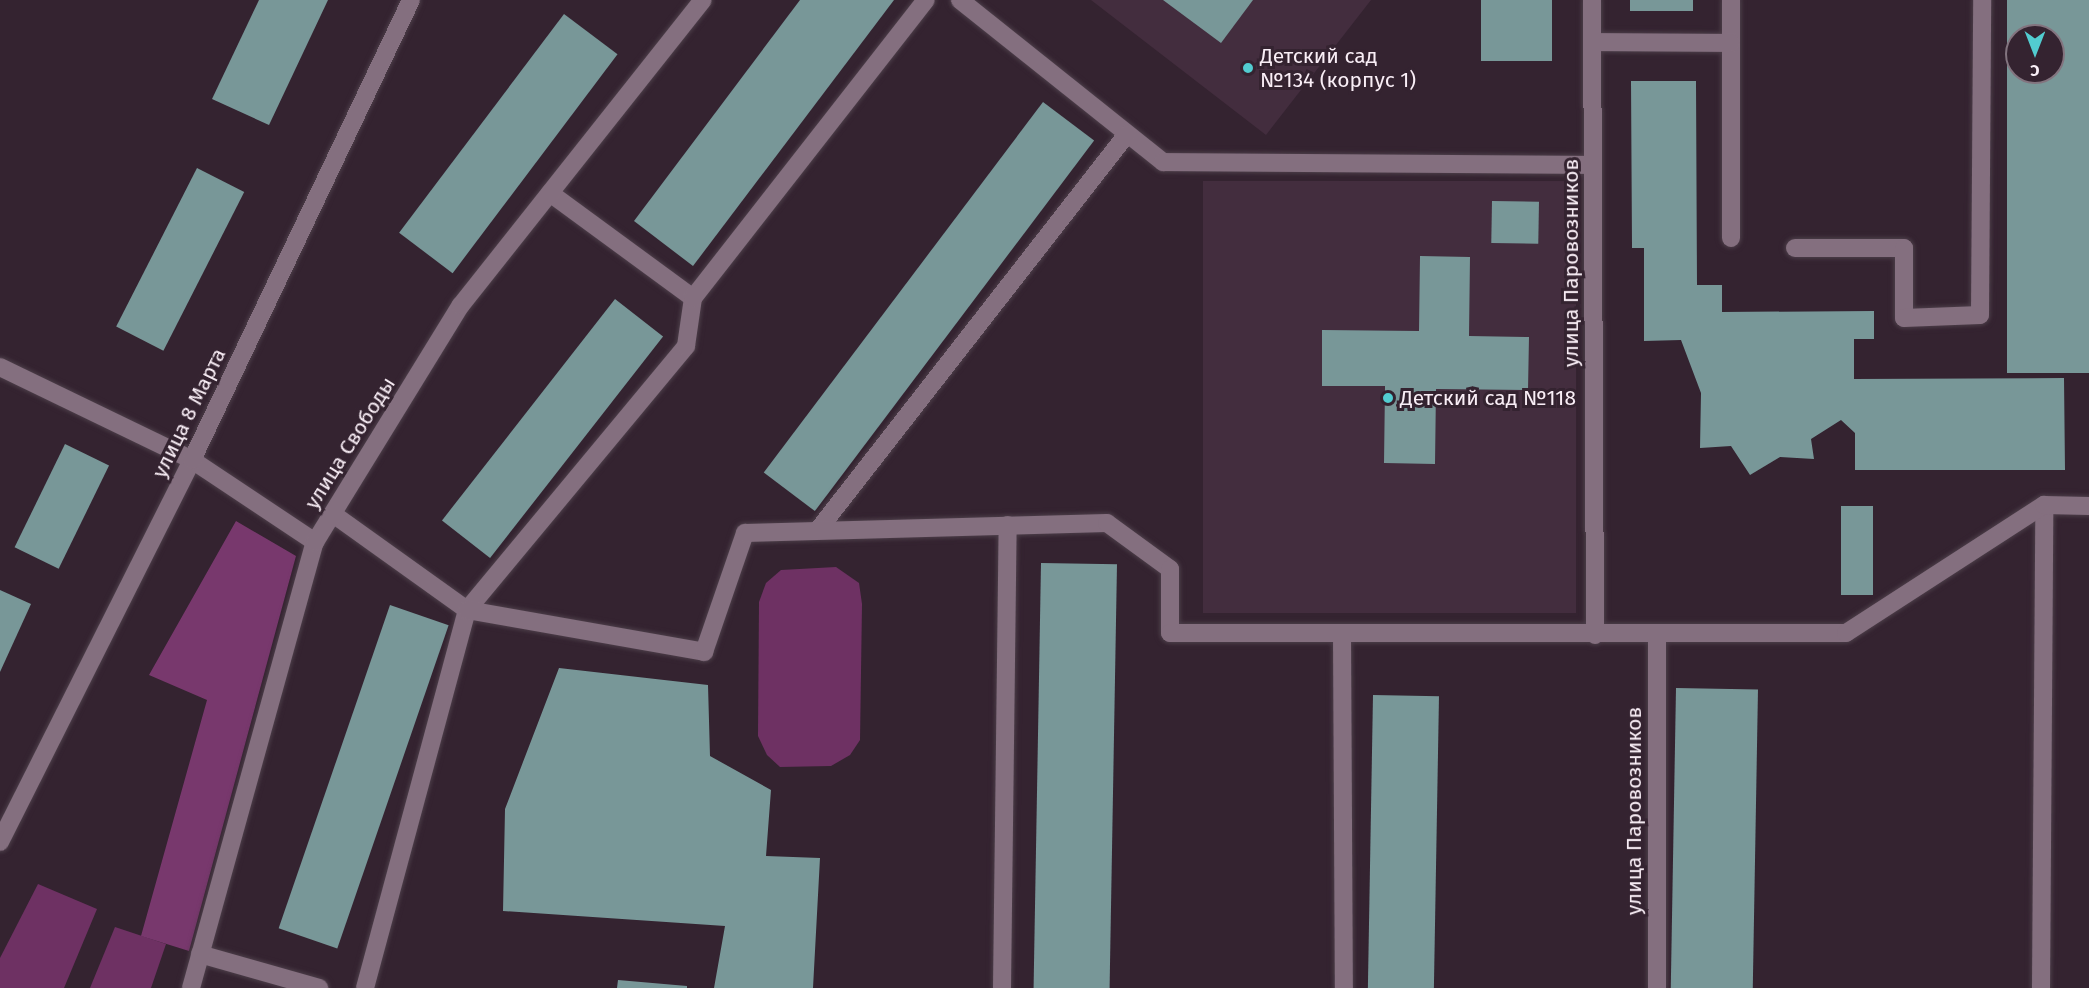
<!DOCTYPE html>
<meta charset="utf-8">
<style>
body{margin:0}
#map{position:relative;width:2089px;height:988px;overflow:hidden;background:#342330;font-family:"Fira Sans",sans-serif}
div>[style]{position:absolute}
.built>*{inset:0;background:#432d3e;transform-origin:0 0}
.green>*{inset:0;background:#6e3163}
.forest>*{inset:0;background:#78386d}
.building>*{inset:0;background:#789798;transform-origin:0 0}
.roads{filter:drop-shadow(0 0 2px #4c3e49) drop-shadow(0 0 2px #4c3e49)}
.lane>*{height:18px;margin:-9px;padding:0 9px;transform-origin:9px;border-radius:9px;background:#846f7f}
.street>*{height:18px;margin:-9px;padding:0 9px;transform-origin:9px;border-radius:9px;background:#846f7f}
.dots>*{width:16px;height:16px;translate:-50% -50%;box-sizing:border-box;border:3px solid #342330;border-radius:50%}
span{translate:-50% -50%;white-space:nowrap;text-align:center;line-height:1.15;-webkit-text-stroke:6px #342330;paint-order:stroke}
.poi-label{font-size:21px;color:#f9eef6}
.left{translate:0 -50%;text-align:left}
.street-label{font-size:21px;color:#f9eef6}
.north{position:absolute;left:2005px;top:24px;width:60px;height:60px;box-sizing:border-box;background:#342330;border:2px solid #83747f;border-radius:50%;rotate:180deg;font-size:16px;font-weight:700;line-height:24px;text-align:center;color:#f9eef6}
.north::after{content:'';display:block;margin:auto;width:21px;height:27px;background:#52ccd0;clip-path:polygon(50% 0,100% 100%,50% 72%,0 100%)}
</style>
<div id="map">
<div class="built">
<i style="clip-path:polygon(1091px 0,1371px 0,1266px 135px)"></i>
<i style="left:1203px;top:181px;width:373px;height:432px"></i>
</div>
<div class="green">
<i style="clip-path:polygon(836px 567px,859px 583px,862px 604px,860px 740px,850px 755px,831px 766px,780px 767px,767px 755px,758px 736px,759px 602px,766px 583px,781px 570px)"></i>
<i style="clip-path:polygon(38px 884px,97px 909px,64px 988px,0 988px,0 958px)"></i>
<i style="clip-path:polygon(115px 927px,166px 944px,151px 988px,90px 988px)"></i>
</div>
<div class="forest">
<i style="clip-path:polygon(236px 521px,296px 556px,189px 951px,141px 936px,207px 700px,149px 675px)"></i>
</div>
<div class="building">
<i style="clip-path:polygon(259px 0,328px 0,269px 125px,212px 99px)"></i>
<i style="clip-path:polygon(800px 0,894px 0,693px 266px,634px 221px)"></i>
<i style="clip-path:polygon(1163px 0,1253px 0,1221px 43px)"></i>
<i style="left:1481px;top:0;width:71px;height:61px"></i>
<i style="left:1630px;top:0;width:63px;height:11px"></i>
<i style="clip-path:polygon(evenodd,2007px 0,2089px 0,2089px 373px,2007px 373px,2007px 0,2017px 36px,2053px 36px,2053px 72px,2017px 72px,2017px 36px)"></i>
<i style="left:564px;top:14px;width:67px;height:274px;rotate:37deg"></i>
<i style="clip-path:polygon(1631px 81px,1696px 81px,1697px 285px,1722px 285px,1722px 312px,1874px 311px,1874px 339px,1854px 339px,1854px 379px,2064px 378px,2065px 470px,1855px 470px,1855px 433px,1841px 420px,1811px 439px,1814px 459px,1780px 457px,1750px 475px,1731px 446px,1700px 448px,1701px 393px,1681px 340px,1644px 341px,1644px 248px,1632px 248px)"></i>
<i style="left:1043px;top:102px;width:64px;height:464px;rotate:37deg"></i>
<i style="left:197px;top:168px;width:53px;height:178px;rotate:27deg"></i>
<i style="left:1492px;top:201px;width:47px;height:42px;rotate:1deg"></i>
<i style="clip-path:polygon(1420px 256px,1470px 257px,1469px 336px,1529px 337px,1528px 390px,1436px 389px,1435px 464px,1384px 463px,1385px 386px,1322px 386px,1322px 330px,1419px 331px)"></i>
<i style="left:615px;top:299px;width:61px;height:281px;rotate:38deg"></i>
<i style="left:65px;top:444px;width:49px;height:115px;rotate:26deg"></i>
<i style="left:1841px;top:506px;width:32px;height:89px"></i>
<i style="left:1041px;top:563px;width:76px;height:425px;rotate:1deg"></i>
<i style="clip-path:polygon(0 590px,31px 604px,0 672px)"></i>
<i style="left:390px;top:605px;width:62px;height:342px;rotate:19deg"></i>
<i style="clip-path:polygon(559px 668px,708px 685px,710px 756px,771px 790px,766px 856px,820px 858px,813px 988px,714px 988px,725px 926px,503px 911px,505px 809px)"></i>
<i style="left:1676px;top:688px;width:82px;height:300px;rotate:1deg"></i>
<i style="left:1373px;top:695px;width:66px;height:293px;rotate:1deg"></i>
<i style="clip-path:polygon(618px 980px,687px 986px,687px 988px,617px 988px)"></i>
</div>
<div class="roads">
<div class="lane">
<i style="left:960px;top:0;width:260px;rotate:38.6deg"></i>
<i style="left:1163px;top:162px;width:430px;rotate:0.4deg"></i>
<i style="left:1731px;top:0;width:238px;rotate:90deg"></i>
<i style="left:1592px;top:42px;width:139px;rotate:0.4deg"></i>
<i style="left:550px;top:193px;width:177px;rotate:36.3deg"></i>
<i style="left:1795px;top:248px;width:109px"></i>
<i style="left:1904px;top:248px;width:70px;rotate:90deg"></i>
<i style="left:1904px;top:318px;width:76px;rotate:-2.3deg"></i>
<i style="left:1980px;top:315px;width:315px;rotate:-89.6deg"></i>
<i style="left:0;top:367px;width:213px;rotate:25.8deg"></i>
<i style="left:818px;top:530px;width:502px;rotate:-52.03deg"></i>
<i style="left:1342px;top:633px;width:355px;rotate:89.7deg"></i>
<i style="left:200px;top:954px;width:124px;rotate:15.9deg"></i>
<i style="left:365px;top:988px;width:392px;rotate:-74.9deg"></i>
<i style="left:467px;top:610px;width:343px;rotate:-50.3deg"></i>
<i style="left:686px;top:346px;width:49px;rotate:-81.7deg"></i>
<i style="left:693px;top:298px;width:378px;rotate:-52deg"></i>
<i style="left:1002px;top:988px;width:463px;rotate:-89.3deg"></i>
<i style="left:2041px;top:988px;width:483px;rotate:-89.6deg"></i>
</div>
<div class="street">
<i style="left:1592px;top:0;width:635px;rotate:89.73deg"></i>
<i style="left:192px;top:460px;width:148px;rotate:33.7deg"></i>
<i style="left:333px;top:514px;width:165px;rotate:35.6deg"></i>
<i style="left:467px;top:610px;width:241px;rotate:10deg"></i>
<i style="left:704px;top:652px;width:126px;rotate:-71deg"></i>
<i style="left:745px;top:533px;width:362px;rotate:-1.6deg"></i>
<i style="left:1107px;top:523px;width:78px;rotate:36.1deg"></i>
<i style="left:1170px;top:569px;width:64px;rotate:90deg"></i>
<i style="left:1170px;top:633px;width:676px"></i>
<i style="left:1846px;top:633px;width:236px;rotate:-32.9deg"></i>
<i style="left:2044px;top:505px;width:45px;rotate:1.3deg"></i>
<i style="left:1657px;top:634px;width:354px;rotate:90deg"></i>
<i style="left:0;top:842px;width:428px;rotate:-63.3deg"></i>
<i style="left:192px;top:460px;width:509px;rotate:-64.54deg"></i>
<i style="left:191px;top:988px;width:463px;rotate:-74.5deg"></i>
<i style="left:315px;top:542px;width:278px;rotate:-58.4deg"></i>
<i style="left:461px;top:305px;width:389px;rotate:-51.6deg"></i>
</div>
</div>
<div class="dots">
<i style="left:1248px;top:68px;background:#52ccd0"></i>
<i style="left:1388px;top:398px;background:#52ccd0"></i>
</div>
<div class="poi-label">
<span class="left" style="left:1260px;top:68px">Детский сад<br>№134 (корпус 1)</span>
<span class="left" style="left:1400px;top:398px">Детский сад №118</span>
</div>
<div class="street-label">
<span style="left:1571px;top:263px;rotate:-90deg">улица Паровозников</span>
<span style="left:189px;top:413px;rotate:-64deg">улица 8 Марта</span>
<span style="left:350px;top:443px;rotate:-58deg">улица Свободы</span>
<span style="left:1634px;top:811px;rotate:-90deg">улица Паровозников</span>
</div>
<div class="north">С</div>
</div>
